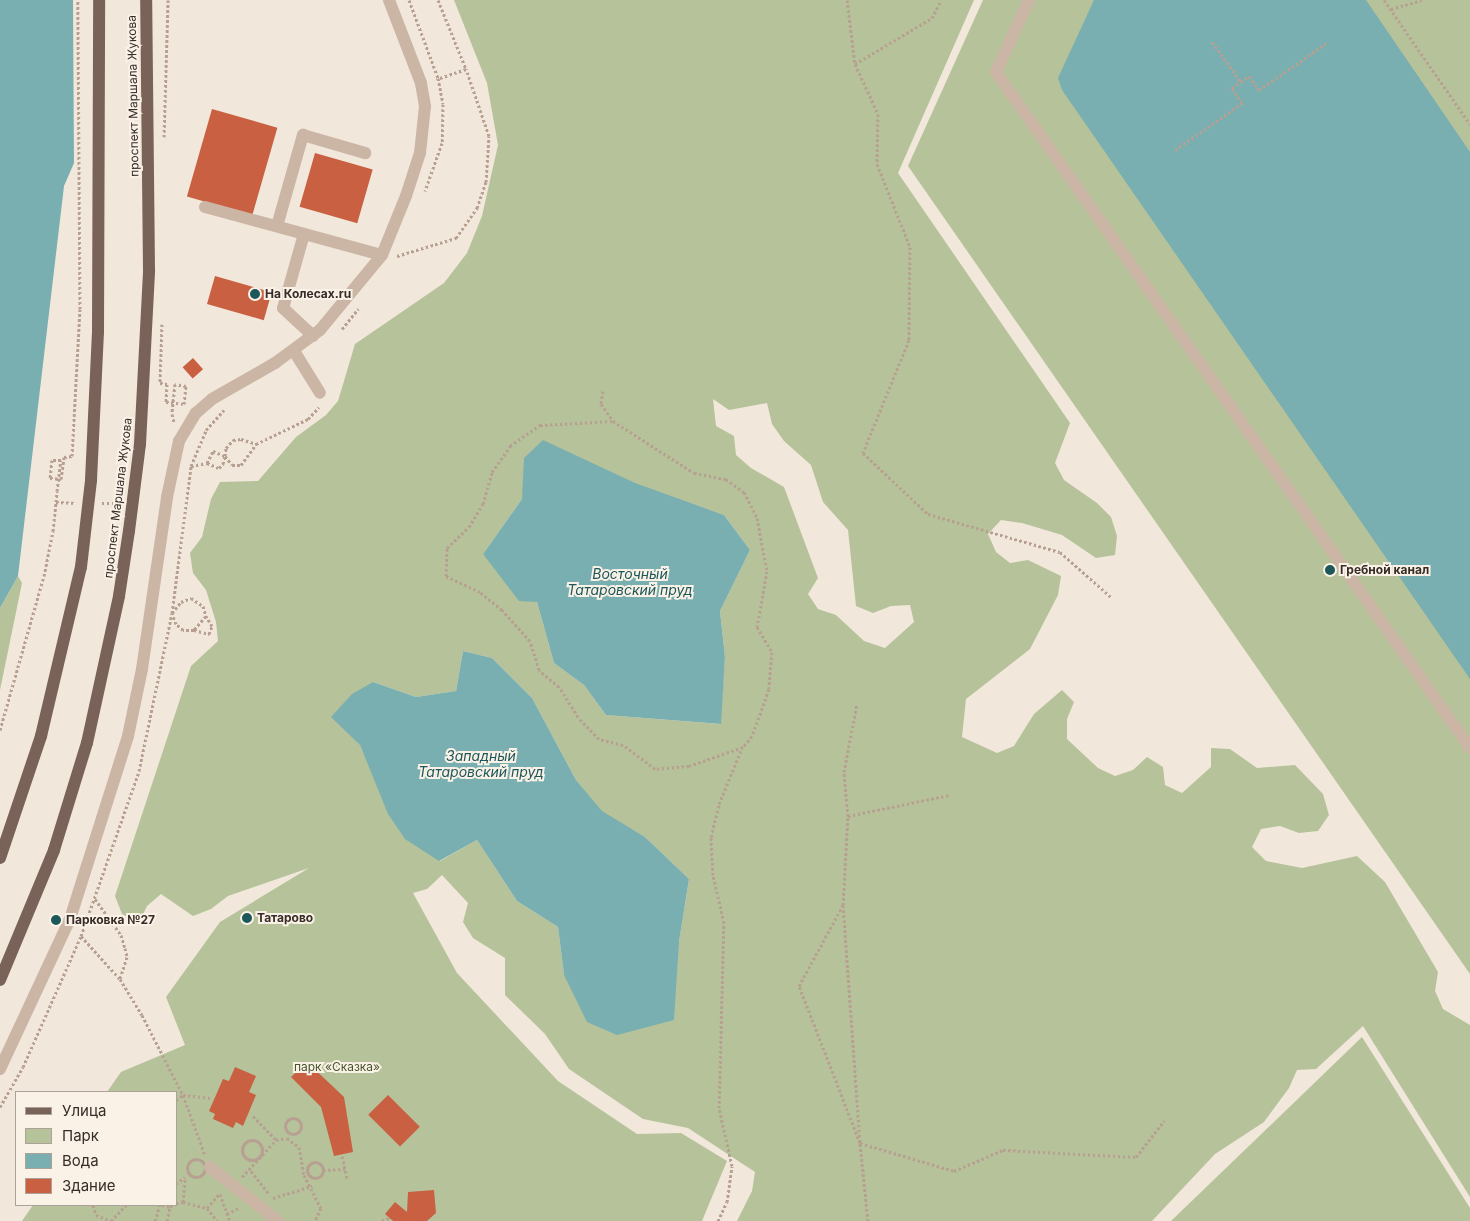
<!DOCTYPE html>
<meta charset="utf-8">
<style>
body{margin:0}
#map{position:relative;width:1470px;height:1221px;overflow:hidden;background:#f2e7db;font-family:Inter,sans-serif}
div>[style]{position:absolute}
.green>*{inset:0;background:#b6c29a}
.water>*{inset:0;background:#79afb0}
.pier>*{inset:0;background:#f2e7db}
.building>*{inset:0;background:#c96042;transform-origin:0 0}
.path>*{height:3px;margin-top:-1.5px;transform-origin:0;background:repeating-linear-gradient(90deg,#b7a091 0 2.5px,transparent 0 5px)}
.path>.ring{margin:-1.5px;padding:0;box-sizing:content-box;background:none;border:3px solid #b7a091;border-radius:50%}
.minor>*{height:12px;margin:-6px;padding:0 6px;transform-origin:6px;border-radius:6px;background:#cbb6a6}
.major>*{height:12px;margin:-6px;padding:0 6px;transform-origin:6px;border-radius:6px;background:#796258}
.major-bridge>*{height:12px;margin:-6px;padding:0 6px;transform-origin:6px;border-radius:6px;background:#796258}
.dots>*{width:14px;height:14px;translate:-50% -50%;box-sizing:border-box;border:2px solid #faf1e7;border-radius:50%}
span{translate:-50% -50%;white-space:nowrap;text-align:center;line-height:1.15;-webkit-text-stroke:4px #faf1e7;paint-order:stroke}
.street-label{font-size:12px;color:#372c27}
.poi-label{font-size:12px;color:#372c27;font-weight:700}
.left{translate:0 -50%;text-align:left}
.park-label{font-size:12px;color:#47562b}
.water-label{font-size:14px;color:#1c5759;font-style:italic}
.legend{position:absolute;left:15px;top:1091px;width:162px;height:115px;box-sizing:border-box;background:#faf1e7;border:1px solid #aca29a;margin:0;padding:6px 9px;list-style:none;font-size:15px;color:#372c27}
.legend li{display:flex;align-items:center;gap:10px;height:25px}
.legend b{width:25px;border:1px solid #aca29a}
</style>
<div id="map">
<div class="green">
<i style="clip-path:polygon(evenodd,454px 0,974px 0,898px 173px,1070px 423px,1055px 463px,1064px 480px,1097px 503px,1111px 517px,1117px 536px,1115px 555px,1096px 558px,1062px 535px,1022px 523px,1001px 520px,988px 534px,996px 552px,1010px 563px,1028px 560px,1061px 576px,1058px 595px,1030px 649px,966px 699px,962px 737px,997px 753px,1014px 746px,1034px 714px,1062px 690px,1074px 702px,1067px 719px,1067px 739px,1098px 768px,1115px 776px,1133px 770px,1147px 757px,1163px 767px,1165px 785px,1182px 793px,1211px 767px,1211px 748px,1230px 749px,1257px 768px,1295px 765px,1323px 794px,1329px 815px,1318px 831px,1299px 833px,1280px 826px,1261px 829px,1252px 847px,1266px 861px,1302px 868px,1357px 856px,1385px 882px,1438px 972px,1435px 991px,1443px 1009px,1470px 1025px,1470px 1197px,1363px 1026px,1316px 1069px,1297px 1070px,1289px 1088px,1264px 1122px,1215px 1154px,1152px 1221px,737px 1221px,752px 1191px,755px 1172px,688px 1128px,643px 1119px,569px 1069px,545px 1034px,505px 995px,505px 958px,473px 938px,463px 922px,468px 903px,442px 875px,427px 889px,413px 893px,457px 973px,558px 1081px,637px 1134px,681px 1133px,727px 1161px,702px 1221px,22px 1221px,33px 1205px,176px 1205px,176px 1092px,107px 1092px,121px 1072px,185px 1045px,166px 997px,220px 922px,309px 868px,228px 896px,211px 909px,193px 916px,161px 894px,147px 906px,139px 923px,122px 914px,115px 896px,191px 666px,218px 641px,216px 622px,206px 590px,193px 573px,190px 553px,202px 537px,211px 499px,220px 482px,258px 481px,296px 437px,326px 415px,338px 401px,355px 344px,444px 283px,467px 253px,482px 216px,498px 145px,487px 83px,454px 0,713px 399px,729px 410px,767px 403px,772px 424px,784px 441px,811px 465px,823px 502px,848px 530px,856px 606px,873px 613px,891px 606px,910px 605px,914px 622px,885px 648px,864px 641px,836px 615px,818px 609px,808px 594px,818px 578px,784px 487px,751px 468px,736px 455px,734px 436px,716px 426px,713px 399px,454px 0,635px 484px,724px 515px,750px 550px,720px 611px,725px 657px,720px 724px,606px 715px,584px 685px,554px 663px,537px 602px,483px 554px,522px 499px,635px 484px,454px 0,463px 651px,492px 658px,532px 698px,576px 780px,602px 812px,645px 837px,689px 879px,679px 942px,564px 975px,558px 927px,517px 901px,477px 840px,440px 861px,374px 776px,360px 745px,373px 682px,416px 697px,456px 691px,463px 651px)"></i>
<i style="clip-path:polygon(983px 0,1470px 0,1470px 974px,908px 166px)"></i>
<i style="clip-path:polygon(18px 576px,22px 583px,0 690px,0 608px)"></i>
<i style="clip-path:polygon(1362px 1037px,1470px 1208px,1470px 1221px,1171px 1221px)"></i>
</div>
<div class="water">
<i style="clip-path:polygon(0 0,145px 0,64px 186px,18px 576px,0 608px)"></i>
<i style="clip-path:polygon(1094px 0,1366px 0,1470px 152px,1470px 679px,1062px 90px,1058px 78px)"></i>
<i style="clip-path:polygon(543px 440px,635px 483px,724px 515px,750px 550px,720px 611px,725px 657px,721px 724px,606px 715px,584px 685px,554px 663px,537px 602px,519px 601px,483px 554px,522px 499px,524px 458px)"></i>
<i style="clip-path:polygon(463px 651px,492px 658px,532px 698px,576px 780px,602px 811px,645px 837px,689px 879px,679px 942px,674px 1020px,617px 1035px,587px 1022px,564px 975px,558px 927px,517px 901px,477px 840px,439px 861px,405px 839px,388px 814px,360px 745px,331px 717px,352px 694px,373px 682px,416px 697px,456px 691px)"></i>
</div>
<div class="pier">
<i style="clip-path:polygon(73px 0,148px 0,74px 168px)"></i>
</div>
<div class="building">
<i style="left:212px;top:109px;width:68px;height:91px;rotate:16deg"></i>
<i style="left:315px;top:153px;width:60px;height:56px;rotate:16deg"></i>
<i style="left:215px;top:276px;width:59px;height:29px;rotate:16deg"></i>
<i style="left:193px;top:358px;width:15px;height:14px;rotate:48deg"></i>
<i style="clip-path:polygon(307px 1062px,344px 1097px,353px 1152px,334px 1156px,321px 1107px,291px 1077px)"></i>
<i style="clip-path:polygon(235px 1067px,256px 1076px,249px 1092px,256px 1095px,243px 1126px,236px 1122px,233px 1128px,213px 1119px,215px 1114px,209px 1111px,223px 1079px,229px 1081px)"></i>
<i style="left:388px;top:1095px;width:45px;height:28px;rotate:45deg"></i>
<i style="clip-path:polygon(434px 1190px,436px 1213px,427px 1221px,393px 1221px,385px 1214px,395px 1202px,407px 1212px,408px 1192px)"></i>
</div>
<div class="path">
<i style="left:409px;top:0;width:83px;rotate:69.6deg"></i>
<i style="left:438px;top:78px;width:26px;rotate:79deg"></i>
<i style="left:443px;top:104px;width:39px;rotate:91deg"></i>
<i style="left:442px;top:143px;width:51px;rotate:109.5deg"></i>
<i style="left:438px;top:0;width:74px;rotate:67.9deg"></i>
<i style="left:847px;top:0;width:64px;rotate:82.9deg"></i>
<i style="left:855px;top:64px;width:55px;rotate:65.3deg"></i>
<i style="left:878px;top:114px;width:50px;rotate:91.1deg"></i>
<i style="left:877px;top:164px;width:89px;rotate:68.3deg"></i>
<i style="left:910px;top:247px;width:93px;rotate:90.6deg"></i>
<i style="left:909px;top:340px;width:122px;rotate:112.2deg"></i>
<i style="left:863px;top:453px;width:89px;rotate:43.2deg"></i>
<i style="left:928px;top:514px;width:137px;rotate:16.1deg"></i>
<i style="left:1060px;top:552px;width:69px;rotate:41.5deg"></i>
<i style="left:1384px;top:0;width:151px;rotate:55.3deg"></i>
<i style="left:1391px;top:9px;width:32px;rotate:-16deg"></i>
<i style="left:1212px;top:42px;width:49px;rotate:54.1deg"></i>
<i style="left:855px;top:64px;width:90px;rotate:-30.9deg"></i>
<i style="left:932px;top:18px;width:20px;rotate:-63deg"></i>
<i style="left:164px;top:137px;width:137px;rotate:-88.3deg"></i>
<i style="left:1175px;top:150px;width:82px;rotate:-35deg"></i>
<i style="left:1242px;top:103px;width:18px;rotate:-124deg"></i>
<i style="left:1232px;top:88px;width:11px;rotate:-34deg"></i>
<i style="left:1241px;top:82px;width:10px;rotate:-37deg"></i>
<i style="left:1249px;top:76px;width:17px;rotate:54deg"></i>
<i style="left:1259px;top:90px;width:82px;rotate:-35deg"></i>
<i style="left:397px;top:256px;width:62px;rotate:-17deg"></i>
<i style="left:456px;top:238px;width:37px;rotate:-55deg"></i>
<i style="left:477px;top:208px;width:28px;rotate:-71deg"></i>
<i style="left:486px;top:182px;width:46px;rotate:-86.3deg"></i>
<i style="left:489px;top:136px;width:71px;rotate:-108.9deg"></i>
<i style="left:466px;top:69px;width:31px;rotate:161deg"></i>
<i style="left:162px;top:324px;width:59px;rotate:91.9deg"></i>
<i style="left:160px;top:383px;width:7px;rotate:8deg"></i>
<i style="left:167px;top:384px;width:18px;rotate:93deg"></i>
<i style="left:166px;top:402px;width:18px;rotate:6deg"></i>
<i style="left:184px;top:404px;width:18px;rotate:-84deg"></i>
<i style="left:186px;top:386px;width:11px;rotate:-170deg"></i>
<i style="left:175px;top:384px;width:30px;rotate:96deg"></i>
<i style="left:172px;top:414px;width:9px;rotate:77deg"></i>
<i style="left:342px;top:329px;width:26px;rotate:-51deg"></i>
<i style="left:603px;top:391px;width:13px;rotate:99deg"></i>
<i style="left:601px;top:404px;width:21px;rotate:55deg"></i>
<i style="left:613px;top:421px;width:96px;rotate:32.7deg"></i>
<i style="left:694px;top:473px;width:33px;rotate:11deg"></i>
<i style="left:726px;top:479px;width:22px;rotate:36deg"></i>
<i style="left:744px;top:492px;width:29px;rotate:63deg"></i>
<i style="left:757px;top:518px;width:54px;rotate:79.3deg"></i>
<i style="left:767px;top:571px;width:57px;rotate:100.1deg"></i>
<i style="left:757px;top:627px;width:29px;rotate:59deg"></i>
<i style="left:772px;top:652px;width:37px;rotate:95deg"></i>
<i style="left:769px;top:689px;width:50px;rotate:109.9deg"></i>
<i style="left:752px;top:736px;width:14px;rotate:129deg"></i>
<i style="left:743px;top:747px;width:57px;rotate:160.6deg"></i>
<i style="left:689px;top:766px;width:34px;rotate:175deg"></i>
<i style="left:655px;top:769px;width:40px;rotate:-143deg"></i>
<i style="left:623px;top:745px;width:25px;rotate:-166deg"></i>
<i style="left:599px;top:739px;width:30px;rotate:-134deg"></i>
<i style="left:578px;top:717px;width:36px;rotate:-122deg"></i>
<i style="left:559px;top:687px;width:26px;rotate:-140deg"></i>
<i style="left:539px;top:670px;width:30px;rotate:-107deg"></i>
<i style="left:530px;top:641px;width:42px;rotate:-132.1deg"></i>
<i style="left:502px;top:610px;width:28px;rotate:-141deg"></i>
<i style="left:480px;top:592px;width:38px;rotate:-155deg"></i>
<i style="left:446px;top:576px;width:28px;rotate:-88deg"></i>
<i style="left:447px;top:548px;width:30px;rotate:-44deg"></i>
<i style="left:469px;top:527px;width:27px;rotate:-59deg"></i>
<i style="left:483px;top:504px;width:33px;rotate:-74deg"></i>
<i style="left:492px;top:472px;width:32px;rotate:-55deg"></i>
<i style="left:510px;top:446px;width:37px;rotate:-35deg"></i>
<i style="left:540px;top:425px;width:73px;rotate:-3.1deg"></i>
<i style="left:207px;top:463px;width:13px;rotate:-63deg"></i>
<i style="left:213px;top:451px;width:13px;rotate:23deg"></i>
<i style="left:225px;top:456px;width:8px;rotate:-83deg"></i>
<i style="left:226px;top:448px;width:11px;rotate:-49deg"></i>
<i style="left:233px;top:440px;width:8px;rotate:-7deg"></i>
<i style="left:241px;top:439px;width:16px;rotate:18deg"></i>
<i style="left:191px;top:466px;width:16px;rotate:-11deg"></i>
<i style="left:207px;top:463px;width:13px;rotate:23deg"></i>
<i style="left:219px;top:468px;width:6px;rotate:-45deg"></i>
<i style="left:223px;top:464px;width:8px;rotate:-76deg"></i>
<i style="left:225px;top:456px;width:11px;rotate:52deg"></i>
<i style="left:232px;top:465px;width:9px"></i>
<i style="left:241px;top:465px;width:26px;rotate:-54deg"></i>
<i style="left:256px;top:444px;width:58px;rotate:-25.7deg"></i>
<i style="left:308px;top:419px;width:16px;rotate:-47deg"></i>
<i style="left:56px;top:502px;width:20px;rotate:3deg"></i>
<i style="left:102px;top:503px;width:16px"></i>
<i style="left:191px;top:598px;width:14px;rotate:34deg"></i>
<i style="left:203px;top:606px;width:10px;rotate:73deg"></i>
<i style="left:206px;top:616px;width:18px;rotate:131deg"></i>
<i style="left:194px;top:630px;width:11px;rotate:180deg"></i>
<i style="left:183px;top:630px;width:9px;rotate:-139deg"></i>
<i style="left:176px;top:624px;width:12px;rotate:-110deg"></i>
<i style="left:172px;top:613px;width:14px;rotate:-51deg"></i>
<i style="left:181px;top:602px;width:11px;rotate:-22deg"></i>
<i style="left:194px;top:630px;width:16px;rotate:15deg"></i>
<i style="left:209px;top:634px;width:9px;rotate:-69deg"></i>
<i style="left:212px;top:626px;width:12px;rotate:-121deg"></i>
<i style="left:0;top:730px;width:160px;rotate:-74.1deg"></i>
<i style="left:44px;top:576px;width:46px;rotate:-78.7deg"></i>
<i style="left:53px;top:531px;width:29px;rotate:-84deg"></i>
<i style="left:56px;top:502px;width:11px;rotate:-85deg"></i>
<i style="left:57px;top:491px;width:31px;rotate:-83deg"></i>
<i style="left:61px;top:460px;width:9px;rotate:180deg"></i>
<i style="left:52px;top:460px;width:18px;rotate:96deg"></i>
<i style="left:50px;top:478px;width:11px;rotate:5deg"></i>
<i style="left:61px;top:479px;width:22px;rotate:-82deg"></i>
<i style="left:64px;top:457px;width:8px;rotate:-7deg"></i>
<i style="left:72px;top:456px;width:147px;rotate:-86.9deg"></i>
<i style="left:80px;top:309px;width:309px;rotate:-90.4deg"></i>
<i style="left:848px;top:816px;width:44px;rotate:-95.2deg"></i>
<i style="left:844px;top:772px;width:70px;rotate:-79.3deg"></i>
<i style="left:95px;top:899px;width:44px;rotate:54.2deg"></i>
<i style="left:121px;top:935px;width:14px;rotate:73deg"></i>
<i style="left:125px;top:948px;width:9px;rotate:77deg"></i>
<i style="left:127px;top:957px;width:23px;rotate:108deg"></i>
<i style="left:843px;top:905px;width:239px;rotate:85.9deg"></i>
<i style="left:860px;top:1143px;width:98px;rotate:16.6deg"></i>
<i style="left:954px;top:1171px;width:53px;rotate:-23.2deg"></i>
<i style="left:1003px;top:1150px;width:133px;rotate:3deg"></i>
<i style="left:1136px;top:1157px;width:46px;rotate:-52.1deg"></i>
<i style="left:81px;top:936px;width:58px;rotate:47.8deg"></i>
<i style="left:120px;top:979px;width:42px;rotate:58.6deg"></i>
<i style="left:142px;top:1015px;width:90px;rotate:62.9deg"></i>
<i style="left:183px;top:1095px;width:64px;rotate:69.9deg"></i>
<i style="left:176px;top:1100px;width:9px;rotate:-36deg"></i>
<i style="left:183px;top:1095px;width:28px;rotate:6deg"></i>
<i style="left:0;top:1107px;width:46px;rotate:-60.1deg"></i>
<i style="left:23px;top:1067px;width:143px;rotate:-66.1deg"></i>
<i style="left:81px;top:936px;width:175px;rotate:-70.6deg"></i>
<i style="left:139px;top:771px;width:161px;rotate:-78.2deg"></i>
<i style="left:172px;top:613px;width:148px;rotate:-82.6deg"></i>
<i style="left:191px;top:466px;width:39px;rotate:-67deg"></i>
<i style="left:206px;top:430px;width:27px;rotate:-48deg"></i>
<i style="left:253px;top:1116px;width:33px;rotate:46deg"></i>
<i class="ring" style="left:285px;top:1118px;width:13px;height:13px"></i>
<i class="ring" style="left:242px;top:1140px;width:17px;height:17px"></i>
<i style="left:342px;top:1156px;width:23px;rotate:77deg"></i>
<i class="ring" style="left:187px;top:1159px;width:15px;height:15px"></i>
<i class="ring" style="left:307px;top:1162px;width:13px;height:13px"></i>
<i style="left:323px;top:1170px;width:22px;rotate:-3deg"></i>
<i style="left:251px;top:1171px;width:29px;rotate:52deg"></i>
<i style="left:242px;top:1177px;width:50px;rotate:-47.4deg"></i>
<i style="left:276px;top:1140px;width:11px;rotate:-10deg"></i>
<i style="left:287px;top:1138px;width:15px;rotate:37deg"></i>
<i style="left:299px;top:1147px;width:28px;rotate:80deg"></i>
<i style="left:304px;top:1175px;width:37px;rotate:63deg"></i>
<i style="left:321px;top:1208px;width:14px;rotate:115deg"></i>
<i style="left:176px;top:1184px;width:11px;rotate:-38deg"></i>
<i style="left:220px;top:1194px;width:29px;rotate:70deg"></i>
<i style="left:273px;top:1198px;width:41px;rotate:-17.1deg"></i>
<i style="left:183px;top:1202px;width:25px;rotate:-85deg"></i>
<i style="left:176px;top:1203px;width:7px;rotate:-8deg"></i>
<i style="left:183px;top:1202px;width:25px;rotate:14deg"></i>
<i style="left:207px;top:1208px;width:16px;rotate:52deg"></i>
<i style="left:93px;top:1205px;width:10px;rotate:73deg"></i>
<i style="left:96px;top:1215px;width:16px;rotate:22deg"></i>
<i style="left:111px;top:1221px;width:22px;rotate:-47deg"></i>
<i style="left:162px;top:1205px;width:8px;rotate:14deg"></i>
<i style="left:170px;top:1207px;width:4px;rotate:-27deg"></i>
<i style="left:207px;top:1208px;width:18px;rotate:-49deg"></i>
<i style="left:227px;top:1214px;width:15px;rotate:-28deg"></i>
<i style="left:155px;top:1221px;width:17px;rotate:-73deg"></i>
<i style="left:167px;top:1221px;width:14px;rotate:-78deg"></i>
<i style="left:382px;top:1221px;width:6px;rotate:-31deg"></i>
<i style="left:387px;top:1218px;width:6px;rotate:31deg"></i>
<i style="left:718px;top:1221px;width:21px;rotate:-65deg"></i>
<i style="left:727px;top:1202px;width:36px;rotate:-82deg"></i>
<i style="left:732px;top:1166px;width:59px;rotate:-102.6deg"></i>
<i style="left:719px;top:1108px;width:185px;rotate:-88.5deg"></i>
<i style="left:724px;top:923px;width:49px;rotate:-102.9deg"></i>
<i style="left:713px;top:875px;width:38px;rotate:-93deg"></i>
<i style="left:711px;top:837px;width:34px;rotate:-76deg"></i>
<i style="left:719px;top:804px;width:61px;rotate:-67.7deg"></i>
<i style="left:868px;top:1221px;width:78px;rotate:-95.9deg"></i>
<i style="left:860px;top:1143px;width:168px;rotate:-111.2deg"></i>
<i style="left:799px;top:986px;width:92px;rotate:-61.5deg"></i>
<i style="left:843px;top:905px;width:89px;rotate:-86.8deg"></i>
<i style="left:848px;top:816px;width:103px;rotate:-11.7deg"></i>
</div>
<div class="minor">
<i style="left:1029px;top:0;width:79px;rotate:114.6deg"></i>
<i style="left:996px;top:72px;width:826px;rotate:54.96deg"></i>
<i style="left:205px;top:207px;width:183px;rotate:15.2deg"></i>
<i style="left:277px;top:226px;width:95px;rotate:-74.1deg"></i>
<i style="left:303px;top:135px;width:65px;rotate:16.2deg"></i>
<i style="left:304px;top:234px;width:77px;rotate:105.8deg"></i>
<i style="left:283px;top:308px;width:41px;rotate:43deg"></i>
<i style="left:294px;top:351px;width:49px;rotate:58.2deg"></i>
<i style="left:0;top:1069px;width:166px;rotate:-65deg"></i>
<i style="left:70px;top:919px;width:192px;rotate:-72.4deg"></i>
<i style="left:128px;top:736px;width:68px;rotate:-78.2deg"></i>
<i style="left:142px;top:669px;width:174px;rotate:-81.7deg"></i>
<i style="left:167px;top:497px;width:57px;rotate:-77.9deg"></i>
<i style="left:179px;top:441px;width:33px;rotate:-59deg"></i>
<i style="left:196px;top:413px;width:21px;rotate:-41deg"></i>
<i style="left:212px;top:399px;width:73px;rotate:-29.7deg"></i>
<i style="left:275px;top:363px;width:56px;rotate:-36.3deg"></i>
<i style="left:320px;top:330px;width:97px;rotate:-50.4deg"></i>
<i style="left:382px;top:255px;width:64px;rotate:-67.9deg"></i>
<i style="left:406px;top:196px;width:45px;rotate:-72deg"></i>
<i style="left:420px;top:153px;width:47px;rotate:-83.9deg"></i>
<i style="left:425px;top:106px;width:23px;rotate:-100deg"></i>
<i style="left:421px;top:83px;width:89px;rotate:-111.1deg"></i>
<i style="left:210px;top:1167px;width:87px;rotate:38.5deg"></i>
</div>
<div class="major">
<i style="left:0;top:980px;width:141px;rotate:-67.4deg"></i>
<i style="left:54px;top:850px;width:112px;rotate:-72.9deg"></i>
<i style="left:87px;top:743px;width:150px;rotate:-77.7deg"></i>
<i style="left:119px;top:596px;width:66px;rotate:-81.3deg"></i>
</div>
<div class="major-bridge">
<i style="left:129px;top:531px;width:88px;rotate:-82.8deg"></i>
<i style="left:140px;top:444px;width:174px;rotate:-87deg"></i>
<i style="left:149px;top:270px;width:270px;rotate:-90.6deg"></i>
<i style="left:0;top:858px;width:129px;rotate:-71.4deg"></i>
<i style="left:41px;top:736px;width:174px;rotate:-76.7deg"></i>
<i style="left:81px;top:567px;width:88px;rotate:-83.4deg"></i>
<i style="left:91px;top:480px;width:148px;rotate:-87.3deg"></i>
<i style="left:98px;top:332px;width:332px;rotate:-89.8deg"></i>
</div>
<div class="dots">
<i style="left:255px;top:294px;background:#1c5759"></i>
<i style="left:1330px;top:570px;background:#1c5759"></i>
<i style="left:247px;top:918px;background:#1c5759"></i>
<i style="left:56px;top:920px;background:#1c5759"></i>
</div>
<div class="street-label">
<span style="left:133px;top:96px;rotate:-91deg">проспект Маршала Жукова</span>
<span style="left:118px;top:498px;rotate:-83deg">проспект Маршала Жукова</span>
</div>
<div class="poi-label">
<span class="left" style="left:265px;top:294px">На Колесах.ru</span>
<span class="left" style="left:1340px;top:570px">Гребной канал</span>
<span class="left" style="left:257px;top:918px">Татарово</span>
<span class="left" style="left:66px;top:920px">Парковка №27</span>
</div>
<div class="park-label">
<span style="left:337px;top:1067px">парк «Сказка»</span>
</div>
<div class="water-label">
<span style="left:630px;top:582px">Восточный<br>Татаровский пруд</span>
<span style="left:481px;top:764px">Западный<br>Татаровский пруд</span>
</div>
<ul class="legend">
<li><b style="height:6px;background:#796258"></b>Улица</li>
<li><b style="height:14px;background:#b6c29a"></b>Парк</li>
<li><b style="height:14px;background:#79afb0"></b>Вода</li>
<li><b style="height:14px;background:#c96042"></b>Здание</li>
</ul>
</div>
